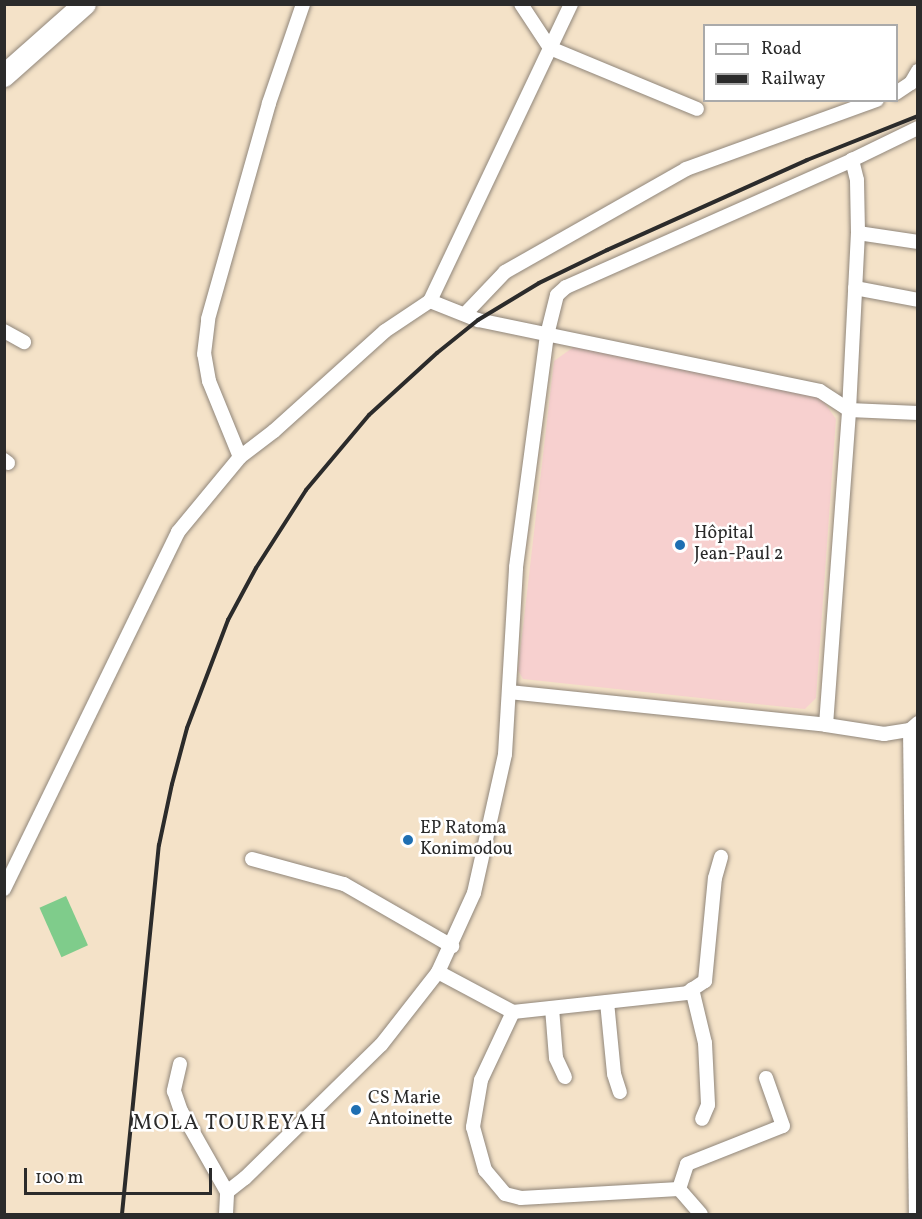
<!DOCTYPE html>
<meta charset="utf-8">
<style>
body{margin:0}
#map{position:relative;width:922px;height:1219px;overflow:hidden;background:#f4e2c8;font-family:Vollkorn,serif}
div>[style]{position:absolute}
.built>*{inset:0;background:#f7d0cf}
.green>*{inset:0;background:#7fcc8b;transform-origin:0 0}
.roads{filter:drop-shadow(0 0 2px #90867a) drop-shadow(0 0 2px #90867a)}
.street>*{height:14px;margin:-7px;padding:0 7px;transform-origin:7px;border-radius:7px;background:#fff}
.primary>*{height:22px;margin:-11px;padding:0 11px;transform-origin:11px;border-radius:11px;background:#fff}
.rail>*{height:4px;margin:-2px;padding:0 2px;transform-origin:2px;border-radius:2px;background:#2b2b2b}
.dots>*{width:16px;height:16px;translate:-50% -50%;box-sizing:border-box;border:3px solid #fff;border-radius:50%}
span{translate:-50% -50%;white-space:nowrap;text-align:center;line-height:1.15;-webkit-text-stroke:5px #fff;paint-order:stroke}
.poi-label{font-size:18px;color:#2b2b2b}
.left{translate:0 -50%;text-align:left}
.quarter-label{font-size:21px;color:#2b2b2b;letter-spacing:1.5px}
.frame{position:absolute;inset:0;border:6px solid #2b2b2b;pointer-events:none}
.legend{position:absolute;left:703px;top:24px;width:195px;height:78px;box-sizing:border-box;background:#fff;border:2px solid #aaa;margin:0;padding:8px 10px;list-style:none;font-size:18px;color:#2b2b2b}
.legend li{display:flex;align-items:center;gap:12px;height:30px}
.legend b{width:30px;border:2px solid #aaa}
.scale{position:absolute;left:24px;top:1168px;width:188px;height:27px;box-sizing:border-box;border:3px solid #2b2b2b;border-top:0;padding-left:8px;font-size:18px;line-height:21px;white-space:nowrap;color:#2b2b2b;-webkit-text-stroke:4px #fff;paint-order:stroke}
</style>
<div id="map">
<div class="built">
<i style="clip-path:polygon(575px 346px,819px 395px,836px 419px,816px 698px,805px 709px,523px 679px,518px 670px,554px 361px)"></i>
</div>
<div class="green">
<i style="left:66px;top:896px;width:54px;height:29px;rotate:66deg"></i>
</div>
<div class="roads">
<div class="street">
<i style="left:521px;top:4px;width:53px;rotate:56.6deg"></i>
<i style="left:550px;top:48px;width:159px;rotate:22.5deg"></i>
<i style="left:896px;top:93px;width:18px;rotate:-34deg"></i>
<i style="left:911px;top:83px;width:14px;rotate:-60deg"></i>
<i style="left:858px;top:233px;width:61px;rotate:8.5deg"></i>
<i style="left:855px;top:288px;width:64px;rotate:10.8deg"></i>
<i style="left:430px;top:301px;width:52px;rotate:21.6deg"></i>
<i style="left:478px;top:320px;width:349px;rotate:11.7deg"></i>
<i style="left:820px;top:391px;width:35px;rotate:33deg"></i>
<i style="left:849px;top:410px;width:69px;rotate:2.5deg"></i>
<i style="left:465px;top:314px;width:58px;rotate:-46.4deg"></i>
<i style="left:505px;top:272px;width:208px;rotate:-29.6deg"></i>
<i style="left:686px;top:169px;width:203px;rotate:-19.9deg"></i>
<i style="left:4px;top:331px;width:23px;rotate:29deg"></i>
<i style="left:240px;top:457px;width:82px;rotate:-112.2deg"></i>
<i style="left:209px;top:381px;width:27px;rotate:-100deg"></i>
<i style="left:204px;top:354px;width:35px;rotate:-83deg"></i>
<i style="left:208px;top:319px;width:224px;rotate:-74.2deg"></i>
<i style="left:269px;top:103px;width:105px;rotate:-71deg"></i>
<i style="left:4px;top:460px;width:5px;rotate:37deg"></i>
<i style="left:509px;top:692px;width:319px;rotate:5.9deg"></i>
<i style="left:826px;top:725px;width:59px;rotate:8.8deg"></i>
<i style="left:884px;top:734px;width:26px;rotate:-9deg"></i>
<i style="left:910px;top:730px;width:11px;rotate:-41deg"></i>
<i style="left:826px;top:725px;width:316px;rotate:-85.8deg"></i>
<i style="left:849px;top:410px;width:177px;rotate:-87.1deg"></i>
<i style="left:858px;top:233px;width:53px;rotate:-91.1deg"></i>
<i style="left:857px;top:180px;width:21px;rotate:-104deg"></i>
<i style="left:852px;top:160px;width:73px;rotate:-25.9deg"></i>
<i style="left:910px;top:730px;width:484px;rotate:89.3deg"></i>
<i style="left:252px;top:859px;width:95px;rotate:15.2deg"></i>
<i style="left:344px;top:884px;width:125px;rotate:29.9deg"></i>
<i style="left:4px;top:889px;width:397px;rotate:-64deg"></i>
<i style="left:178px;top:532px;width:97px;rotate:-50.4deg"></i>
<i style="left:240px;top:457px;width:43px;rotate:-37.4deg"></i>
<i style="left:274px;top:431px;width:149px;rotate:-42deg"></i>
<i style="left:385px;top:331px;width:54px;rotate:-33.7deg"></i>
<i style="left:430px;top:301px;width:329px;rotate:-64.6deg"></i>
<i style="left:438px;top:972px;width:85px;rotate:28.1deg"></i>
<i style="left:513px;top:1012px;width:175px;rotate:-6.2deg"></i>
<i style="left:687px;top:993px;width:22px;rotate:-34deg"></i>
<i style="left:705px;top:981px;width:103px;rotate:-84.5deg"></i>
<i style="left:715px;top:878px;width:22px;rotate:-74deg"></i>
<i style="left:692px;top:989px;width:56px;rotate:76.5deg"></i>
<i style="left:705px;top:1043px;width:62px;rotate:87.2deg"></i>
<i style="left:708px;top:1105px;width:15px;rotate:113deg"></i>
<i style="left:607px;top:1002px;width:72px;rotate:84.4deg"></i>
<i style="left:614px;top:1074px;width:19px;rotate:72deg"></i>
<i style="left:552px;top:1008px;width:50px;rotate:85.4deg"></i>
<i style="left:556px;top:1058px;width:21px;rotate:65deg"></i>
<i style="left:513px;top:1012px;width:75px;rotate:115.2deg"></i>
<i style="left:481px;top:1080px;width:48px;rotate:99.7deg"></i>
<i style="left:473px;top:1127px;width:45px;rotate:74.4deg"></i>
<i style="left:485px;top:1170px;width:31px;rotate:50deg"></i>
<i style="left:505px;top:1194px;width:16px;rotate:14deg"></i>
<i style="left:521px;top:1198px;width:158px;rotate:-3.3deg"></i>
<i style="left:679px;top:1189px;width:33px;rotate:49deg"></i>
<i style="left:180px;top:1064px;width:28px;rotate:103deg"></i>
<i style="left:174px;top:1091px;width:21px;rotate:71deg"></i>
<i style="left:181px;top:1111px;width:93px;rotate:60.4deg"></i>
<i style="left:679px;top:1189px;width:26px;rotate:-72deg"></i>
<i style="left:687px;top:1164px;width:103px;rotate:-21.6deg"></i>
<i style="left:783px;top:1126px;width:51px;rotate:-109.5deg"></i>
<i style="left:226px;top:1214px;width:22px;rotate:-87deg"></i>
<i style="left:227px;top:1192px;width:23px;rotate:-38deg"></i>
<i style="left:245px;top:1178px;width:190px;rotate:-44.4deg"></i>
<i style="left:381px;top:1045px;width:93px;rotate:-52deg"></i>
<i style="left:438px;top:972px;width:87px;rotate:-65.5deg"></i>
<i style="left:474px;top:893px;width:142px;rotate:-77.4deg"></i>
<i style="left:505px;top:754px;width:187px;rotate:-86.6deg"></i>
<i style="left:516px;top:567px;width:234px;rotate:-82.4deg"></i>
<i style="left:547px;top:335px;width:41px;rotate:-76deg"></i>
<i style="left:557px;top:295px;width:12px;rotate:-42deg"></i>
<i style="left:566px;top:287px;width:313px;rotate:-23.9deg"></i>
</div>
<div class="primary">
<i style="left:4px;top:76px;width:108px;rotate:-41.6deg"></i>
</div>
</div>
<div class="rail">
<i style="left:122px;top:1214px;width:371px;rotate:-84.3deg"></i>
<i style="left:159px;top:845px;width:62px;rotate:-78deg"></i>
<i style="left:172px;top:784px;width:58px;rotate:-75deg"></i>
<i style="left:187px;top:728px;width:116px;rotate:-69.2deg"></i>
<i style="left:228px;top:620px;width:59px;rotate:-61.7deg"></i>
<i style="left:256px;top:568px;width:93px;rotate:-57.3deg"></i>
<i style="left:306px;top:490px;width:98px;rotate:-50deg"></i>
<i style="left:369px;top:415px;width:92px;rotate:-42.4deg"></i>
<i style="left:437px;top:353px;width:53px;rotate:-38.8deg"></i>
<i style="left:478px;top:320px;width:71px;rotate:-31.2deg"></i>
<i style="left:539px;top:283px;width:76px;rotate:-25.9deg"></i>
<i style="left:607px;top:250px;width:219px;rotate:-24.2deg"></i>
<i style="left:807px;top:160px;width:119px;rotate:-21.6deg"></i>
</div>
<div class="dots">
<i style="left:680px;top:545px;background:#1f6fb2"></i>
<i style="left:408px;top:840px;background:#1f6fb2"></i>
<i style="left:356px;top:1110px;background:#1f6fb2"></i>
</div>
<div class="poi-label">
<span class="left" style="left:694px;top:545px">Hôpital<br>Jean-Paul 2</span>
<span class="left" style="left:420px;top:840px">EP Ratoma<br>Konimodou</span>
<span class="left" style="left:368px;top:1110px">CS Marie<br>Antoinette</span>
</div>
<div class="quarter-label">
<span style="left:230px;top:1124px">MOLA TOUREYAH</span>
</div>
<div class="frame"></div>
<ul class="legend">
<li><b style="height:8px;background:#fff"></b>Road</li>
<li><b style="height:8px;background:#2b2b2b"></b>Railway</li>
</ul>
<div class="scale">100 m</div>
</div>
